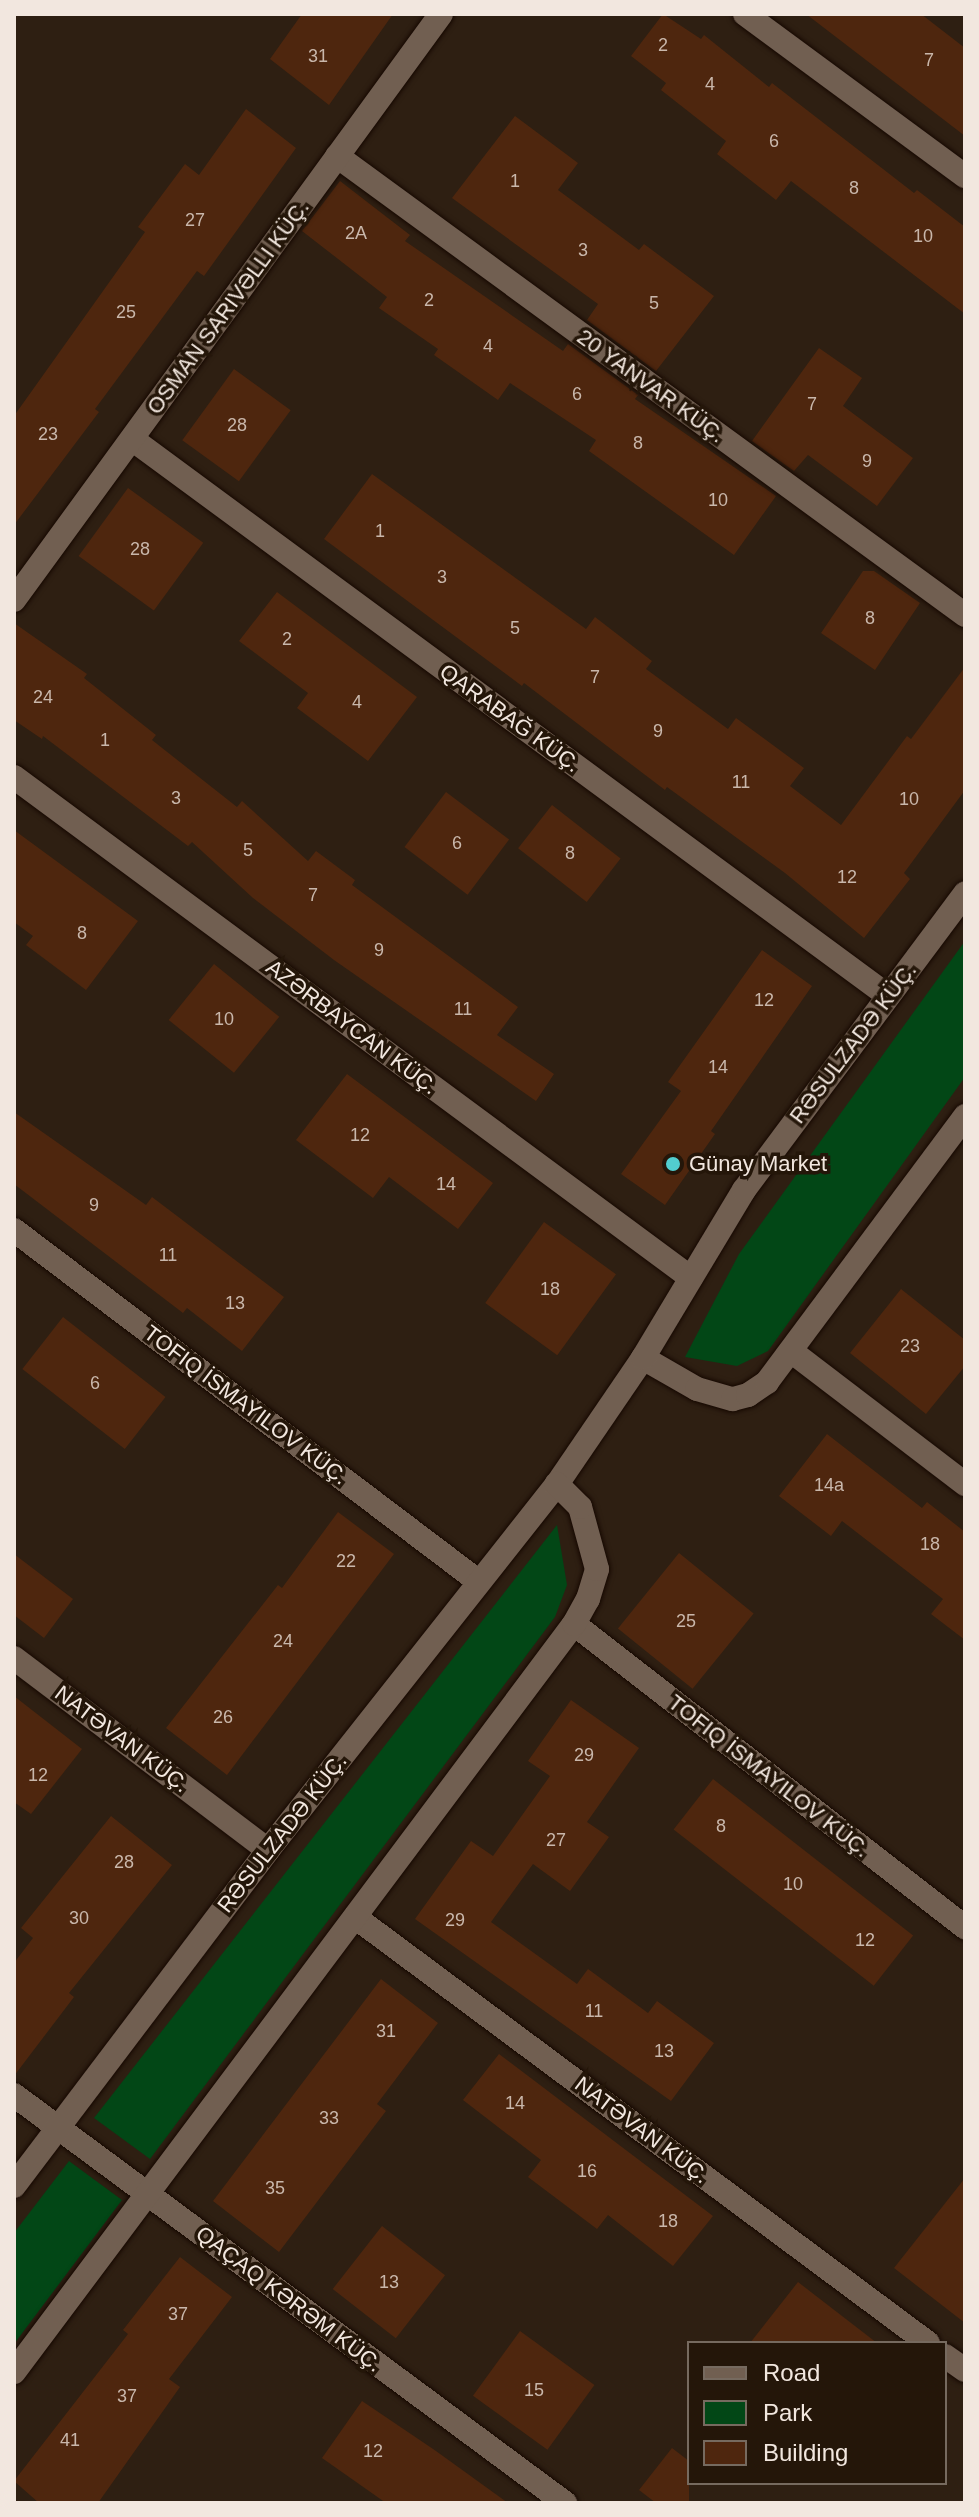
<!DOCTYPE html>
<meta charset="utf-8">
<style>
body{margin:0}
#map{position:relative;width:979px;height:2517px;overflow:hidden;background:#2e1f12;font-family:Arial,sans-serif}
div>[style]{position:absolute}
.green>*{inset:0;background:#024716}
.building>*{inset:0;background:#4e260e;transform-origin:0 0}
.roads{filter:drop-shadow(0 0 2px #160801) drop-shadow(0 0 2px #160801)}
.minor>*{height:24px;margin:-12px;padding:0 12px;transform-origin:12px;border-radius:12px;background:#715f51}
.dots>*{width:22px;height:22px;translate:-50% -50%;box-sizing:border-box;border:4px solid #241609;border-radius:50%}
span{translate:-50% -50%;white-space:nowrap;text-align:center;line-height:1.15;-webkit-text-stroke:7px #241609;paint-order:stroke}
.number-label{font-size:18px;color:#c9b7ab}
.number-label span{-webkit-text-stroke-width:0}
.street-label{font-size:22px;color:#f2e7df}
.poi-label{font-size:22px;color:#f2e7df}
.left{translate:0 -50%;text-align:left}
.frame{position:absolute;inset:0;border:16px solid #f2e7df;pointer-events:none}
.legend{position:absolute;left:687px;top:2341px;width:260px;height:144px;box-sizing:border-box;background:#241609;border:2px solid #766a5f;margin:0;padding:10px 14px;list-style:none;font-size:24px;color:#f2e7df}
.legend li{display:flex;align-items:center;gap:16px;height:40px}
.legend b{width:40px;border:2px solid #766a5f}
</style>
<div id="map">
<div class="green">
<i style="clip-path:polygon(965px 941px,965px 1077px,768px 1351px,737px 1366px,685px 1357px,739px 1254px)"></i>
<i style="clip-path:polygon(557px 1525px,567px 1585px,555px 1617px,150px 2159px,94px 2118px)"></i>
<i style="clip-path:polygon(69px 2161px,122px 2200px,14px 2344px,14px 2233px)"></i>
</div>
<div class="building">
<i style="clip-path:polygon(302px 14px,393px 14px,329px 105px,270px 59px)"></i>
<i style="clip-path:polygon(663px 14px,701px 39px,704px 35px,769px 87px,772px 83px,914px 193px,917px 190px,965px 227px,965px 314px,791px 181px,776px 200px,717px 154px,726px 141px,661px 90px,666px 83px,631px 56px)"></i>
<i style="clip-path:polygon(806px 14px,921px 14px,965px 48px,965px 136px)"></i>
<i style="clip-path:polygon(246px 109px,296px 148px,204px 276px,197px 271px,95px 409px,99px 412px,14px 525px,14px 416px,145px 232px,138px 227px,185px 164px,199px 175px)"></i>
<i style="clip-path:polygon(515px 116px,578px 163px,558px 190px,639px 250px,644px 244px,714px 296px,656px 371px,587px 320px,598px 304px,452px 198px)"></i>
<i style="clip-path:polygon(340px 181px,410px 235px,405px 241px,563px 351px,568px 344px,638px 395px,635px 399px,776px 496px,734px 555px,589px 451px,596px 440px,510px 383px,498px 400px,434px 355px,438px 349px,379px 308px,387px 297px,302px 231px)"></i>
<i style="clip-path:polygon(819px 348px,862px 378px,843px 406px,913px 458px,877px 506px,808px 455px,794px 471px,752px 441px)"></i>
<i style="left:234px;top:369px;width:70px;height:88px;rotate:36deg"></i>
<i style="clip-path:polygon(372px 474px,586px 629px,595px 617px,652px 661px,646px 669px,728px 729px,736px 718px,804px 768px,790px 786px,841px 825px,907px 736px,911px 739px,965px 667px,965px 790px,904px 873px,910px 879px,864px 938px,785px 873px,667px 787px,665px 790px,524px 683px,522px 686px,324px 539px)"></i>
<i style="left:128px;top:488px;width:93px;height:84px;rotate:36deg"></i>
<i style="clip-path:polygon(863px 571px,874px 571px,920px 603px,875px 670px,821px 633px)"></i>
<i style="clip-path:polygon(277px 592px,417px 697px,368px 761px,297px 708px,308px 693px,239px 641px)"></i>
<i style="clip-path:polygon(14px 623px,87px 674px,84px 678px,156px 735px,152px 740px,237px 807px,242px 801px,308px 861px,316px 851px,355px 880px,352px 885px,518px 1007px,497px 1035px,554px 1074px,536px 1101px,334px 960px,253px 898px,192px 842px,188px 846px,43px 736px,42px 739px,14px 720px)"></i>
<i style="left:446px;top:792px;width:79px;height:69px;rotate:37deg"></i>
<i style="left:552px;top:805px;width:87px;height:55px;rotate:38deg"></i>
<i style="clip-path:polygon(14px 830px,138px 921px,86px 990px,26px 945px,33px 936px,14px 922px)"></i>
<i style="clip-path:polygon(762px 950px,812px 986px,711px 1131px,715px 1134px,665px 1205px,621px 1174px,681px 1091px,668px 1082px)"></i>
<i style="left:214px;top:964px;width:84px;height:72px;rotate:39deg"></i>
<i style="clip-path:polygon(347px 1074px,493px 1183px,458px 1229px,389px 1177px,373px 1198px,296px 1140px)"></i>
<i style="clip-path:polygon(14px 1112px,146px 1205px,152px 1197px,284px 1297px,242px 1351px,187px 1308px,183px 1313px,14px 1184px)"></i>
<i style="left:544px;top:1222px;width:89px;height:100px;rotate:36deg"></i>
<i style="clip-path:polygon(901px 1289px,965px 1340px,965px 1366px,926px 1414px,850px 1353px)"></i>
<i style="left:63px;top:1317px;width:130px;height:66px;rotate:38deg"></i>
<i style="clip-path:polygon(827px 1434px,922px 1508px,927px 1502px,965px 1532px,965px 1640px,931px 1614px,943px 1599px,842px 1521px,831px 1536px,779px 1496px)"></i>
<i style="clip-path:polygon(338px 1512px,394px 1554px,227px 1775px,166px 1728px,278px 1585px,282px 1588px)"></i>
<i style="left:679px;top:1553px;width:96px;height:97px;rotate:39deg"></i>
<i style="clip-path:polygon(14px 1554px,73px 1599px,44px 1638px,14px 1615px)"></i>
<i style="clip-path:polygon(14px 1696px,82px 1749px,31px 1814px,14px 1802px)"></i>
<i style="clip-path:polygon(571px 1700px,639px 1748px,587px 1822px,609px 1837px,570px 1891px,533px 1864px,491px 1922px,577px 1984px,588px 1969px,648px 2013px,657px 2001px,714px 2043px,671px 2101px,415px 1919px,471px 1841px,493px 1856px,550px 1776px,528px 1761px)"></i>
<i style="left:713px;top:1779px;width:254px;height:64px;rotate:38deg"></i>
<i style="clip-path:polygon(111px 1816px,172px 1865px,69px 1993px,74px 1997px,14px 2076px,14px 1963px,33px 1938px,21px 1928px)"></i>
<i style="clip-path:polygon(381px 1979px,438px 2023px,377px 2104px,386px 2111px,279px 2252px,213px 2201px)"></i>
<i style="clip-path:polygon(499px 2054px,713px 2216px,673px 2266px,608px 2215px,597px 2229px,528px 2177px,541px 2160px,463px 2100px)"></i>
<i style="clip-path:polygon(965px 2178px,965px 2323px,894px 2268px)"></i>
<i style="left:382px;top:2226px;width:80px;height:80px;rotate:38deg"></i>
<i style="clip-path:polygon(180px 2257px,232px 2297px,169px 2379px,180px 2387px,98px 2503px,39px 2503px,14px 2481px,128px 2334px,123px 2330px)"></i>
<i style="clip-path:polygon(798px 2282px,877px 2343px,750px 2343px)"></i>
<i style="left:520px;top:2331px;width:92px;height:80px;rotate:36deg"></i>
<i style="clip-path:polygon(362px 2401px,436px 2451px,508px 2503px,386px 2503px,322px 2458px)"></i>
<i style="clip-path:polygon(672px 2448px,689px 2461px,689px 2503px,656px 2503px,639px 2490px)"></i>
</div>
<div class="roads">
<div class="minor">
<i style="left:745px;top:14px;width:273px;rotate:36.4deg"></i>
<i style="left:337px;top:156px;width:778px;rotate:36.16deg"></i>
<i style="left:132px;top:439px;width:939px;rotate:36.38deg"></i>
<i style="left:14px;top:600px;width:725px;rotate:-53.92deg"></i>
<i style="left:14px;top:777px;width:842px;rotate:36.5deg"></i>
<i style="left:14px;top:1230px;width:582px;rotate:37.11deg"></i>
<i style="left:791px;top:1351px;width:219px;rotate:37.4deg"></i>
<i style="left:643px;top:1358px;width:62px;rotate:29.9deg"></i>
<i style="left:697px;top:1389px;width:37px;rotate:16deg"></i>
<i style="left:733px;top:1399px;width:16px;rotate:-15deg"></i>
<i style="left:748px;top:1395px;width:23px;rotate:-34deg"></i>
<i style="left:767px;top:1382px;width:332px;rotate:-53.3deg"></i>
<i style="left:574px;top:1624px;width:495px;rotate:37.8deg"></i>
<i style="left:14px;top:1658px;width:318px;rotate:37.1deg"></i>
<i style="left:355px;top:1917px;width:714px;rotate:36.63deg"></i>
<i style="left:14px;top:2095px;width:686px;rotate:36.52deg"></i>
<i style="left:14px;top:2186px;width:421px;rotate:-52.9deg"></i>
<i style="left:268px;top:1850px;width:466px;rotate:-51.7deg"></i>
<i style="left:557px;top:1484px;width:153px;rotate:-55.7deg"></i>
<i style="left:643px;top:1358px;width:196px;rotate:-59deg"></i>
<i style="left:744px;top:1190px;width:370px;rotate:-53.3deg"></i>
<i style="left:945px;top:2356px;width:24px;rotate:35deg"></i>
<i style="left:14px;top:2372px;width:934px;rotate:-53.18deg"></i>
<i style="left:574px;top:1624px;width:29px;rotate:-61deg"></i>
<i style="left:588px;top:1599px;width:31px;rotate:-73deg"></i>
<i style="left:597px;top:1569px;width:64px;rotate:-105.3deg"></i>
<i style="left:580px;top:1507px;width:33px;rotate:-135deg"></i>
</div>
</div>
<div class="dots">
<i style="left:673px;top:1164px;background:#52cdcf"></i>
</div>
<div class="number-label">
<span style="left:663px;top:45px">2</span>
<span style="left:318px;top:56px">31</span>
<span style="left:929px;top:60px">7</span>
<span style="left:710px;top:84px">4</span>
<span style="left:774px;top:141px">6</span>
<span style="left:515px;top:181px">1</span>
<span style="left:854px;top:188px">8</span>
<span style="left:195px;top:220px">27</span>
<span style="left:356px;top:233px">2A</span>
<span style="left:923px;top:236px">10</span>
<span style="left:583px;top:250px">3</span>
<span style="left:429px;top:300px">2</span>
<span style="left:654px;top:303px">5</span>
<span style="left:126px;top:312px">25</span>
<span style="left:488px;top:346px">4</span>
<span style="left:577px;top:394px">6</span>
<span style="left:812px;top:404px">7</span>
<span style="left:237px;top:425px">28</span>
<span style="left:48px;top:434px">23</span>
<span style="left:638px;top:443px">8</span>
<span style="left:867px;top:461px">9</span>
<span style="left:718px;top:500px">10</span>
<span style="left:380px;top:531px">1</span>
<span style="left:140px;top:549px">28</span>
<span style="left:442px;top:577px">3</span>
<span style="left:870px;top:618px">8</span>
<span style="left:515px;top:628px">5</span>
<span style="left:287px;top:639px">2</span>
<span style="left:595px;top:677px">7</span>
<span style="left:43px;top:697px">24</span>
<span style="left:357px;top:702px">4</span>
<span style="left:658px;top:731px">9</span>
<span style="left:105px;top:740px">1</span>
<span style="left:741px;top:782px">11</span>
<span style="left:176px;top:798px">3</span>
<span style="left:909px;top:799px">10</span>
<span style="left:457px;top:843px">6</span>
<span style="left:248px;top:850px">5</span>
<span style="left:570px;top:853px">8</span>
<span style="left:847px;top:877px">12</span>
<span style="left:313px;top:895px">7</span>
<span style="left:82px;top:933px">8</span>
<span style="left:379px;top:950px">9</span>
<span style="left:764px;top:1000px">12</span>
<span style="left:463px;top:1009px">11</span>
<span style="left:224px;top:1019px">10</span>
<span style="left:718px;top:1067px">14</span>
<span style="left:360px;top:1135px">12</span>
<span style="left:446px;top:1184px">14</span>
<span style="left:94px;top:1205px">9</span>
<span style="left:168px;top:1255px">11</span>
<span style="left:550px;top:1289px">18</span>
<span style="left:235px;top:1303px">13</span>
<span style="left:910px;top:1346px">23</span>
<span style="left:95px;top:1383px">6</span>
<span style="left:829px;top:1485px">14a</span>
<span style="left:930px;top:1544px">18</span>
<span style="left:346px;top:1561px">22</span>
<span style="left:686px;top:1621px">25</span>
<span style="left:283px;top:1641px">24</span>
<span style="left:223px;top:1717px">26</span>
<span style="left:584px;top:1755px">29</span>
<span style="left:38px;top:1775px">12</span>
<span style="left:721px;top:1826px">8</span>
<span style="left:556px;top:1840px">27</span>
<span style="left:124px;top:1862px">28</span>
<span style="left:793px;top:1884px">10</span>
<span style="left:79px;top:1918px">30</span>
<span style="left:455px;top:1920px">29</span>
<span style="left:865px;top:1940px">12</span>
<span style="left:594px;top:2011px">11</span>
<span style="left:386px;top:2031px">31</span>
<span style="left:664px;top:2051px">13</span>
<span style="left:515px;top:2103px">14</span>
<span style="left:329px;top:2118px">33</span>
<span style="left:587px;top:2171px">16</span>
<span style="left:275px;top:2188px">35</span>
<span style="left:668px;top:2221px">18</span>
<span style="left:389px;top:2282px">13</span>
<span style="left:178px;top:2314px">37</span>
<span style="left:534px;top:2390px">15</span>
<span style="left:127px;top:2396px">37</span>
<span style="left:70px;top:2440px">41</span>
<span style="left:373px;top:2451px">12</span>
</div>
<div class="street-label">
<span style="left:228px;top:307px;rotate:-54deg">OSMAN SARIVƏLLI KÜÇ.</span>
<span style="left:651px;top:386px;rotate:36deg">20 YANVAR KÜÇ.</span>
<span style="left:510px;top:718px;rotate:36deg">QARABAĞ KÜÇ.</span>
<span style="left:352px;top:1027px;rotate:37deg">AZƏRBAYCAN KÜÇ.</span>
<span style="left:853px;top:1043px;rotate:-53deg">RƏSULZADƏ KÜÇ.</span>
<span style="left:246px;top:1405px;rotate:37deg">TOFIQ İSMAYILOV KÜÇ.</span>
<span style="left:122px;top:1739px;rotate:37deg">NATƏVAN KÜÇ.</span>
<span style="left:769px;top:1776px;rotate:38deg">TOFIQ İSMAYILOV KÜÇ.</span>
<span style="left:282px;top:1833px;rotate:-52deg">RƏSULZADƏ KÜÇ.</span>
<span style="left:642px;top:2130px;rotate:37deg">NATƏVAN KÜÇ.</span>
<span style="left:289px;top:2299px;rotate:37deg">QAÇAQ KƏRƏM KÜÇ.</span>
</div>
<div class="poi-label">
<span class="left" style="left:689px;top:1164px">Günay Market</span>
</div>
<div class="frame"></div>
<ul class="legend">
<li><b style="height:10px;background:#715f51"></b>Road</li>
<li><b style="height:22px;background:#024716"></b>Park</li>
<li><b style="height:22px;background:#4e260e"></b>Building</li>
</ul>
</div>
